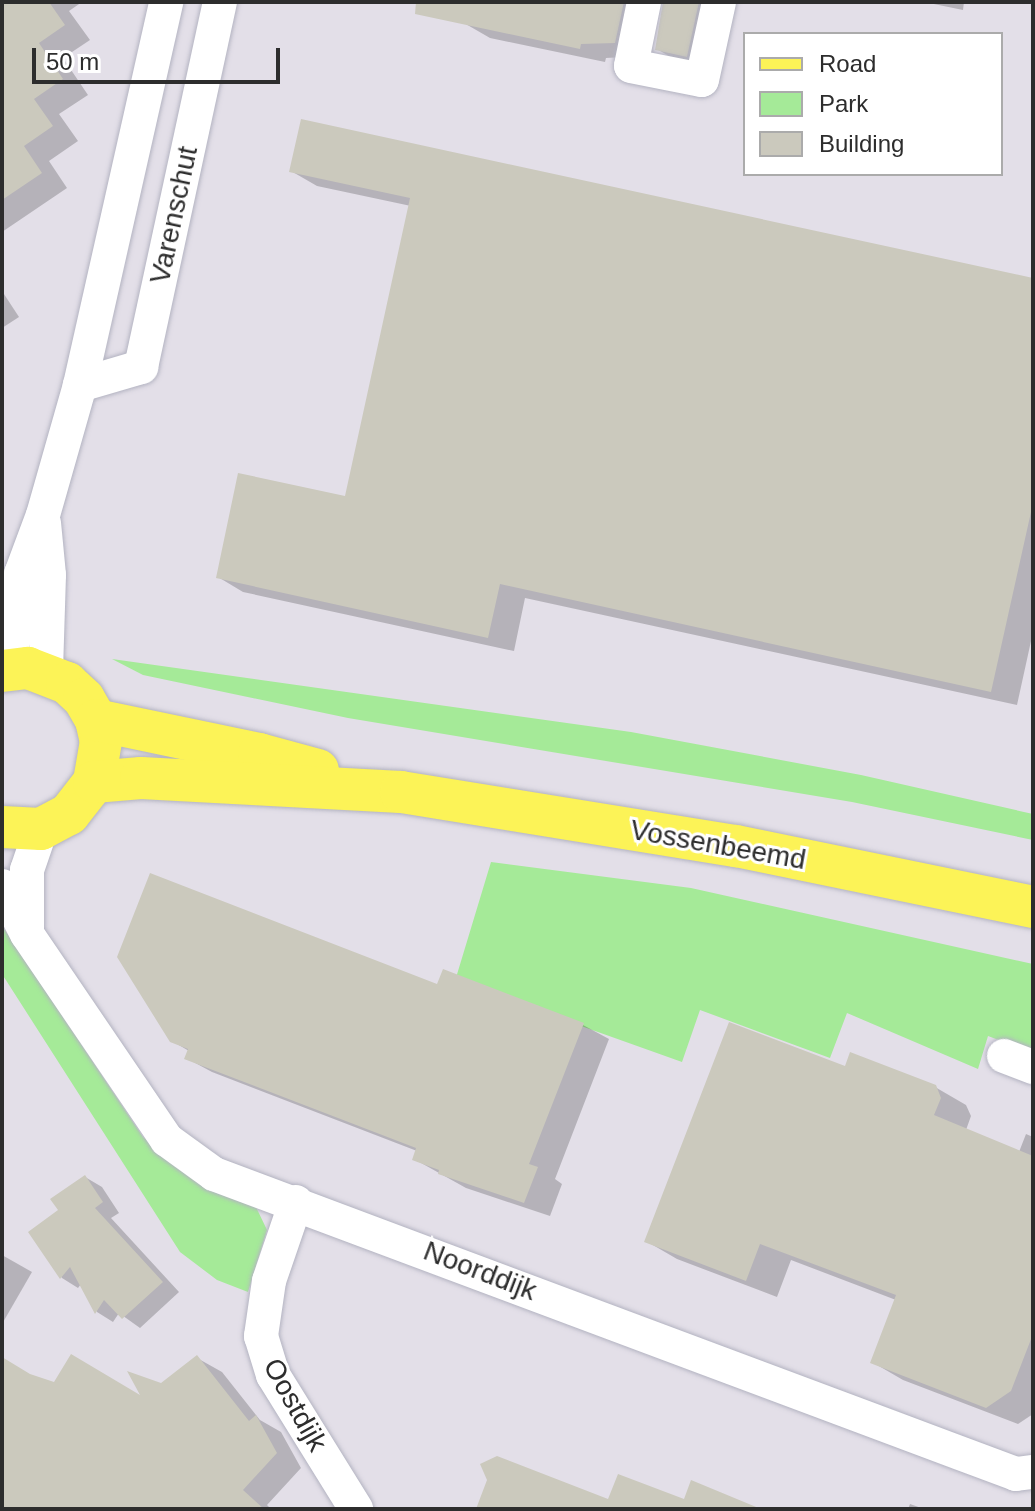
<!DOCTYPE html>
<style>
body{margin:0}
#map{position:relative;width:1035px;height:1511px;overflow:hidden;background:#efebdf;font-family:Arial,sans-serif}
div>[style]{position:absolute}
.industrial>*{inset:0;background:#e3dfe8}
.green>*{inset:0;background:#a5ea98}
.shadow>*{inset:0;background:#0003}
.building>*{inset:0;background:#cbc9bd}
.roads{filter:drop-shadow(0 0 2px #b3b3c1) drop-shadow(0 0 2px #b3b3c1)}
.minor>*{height:34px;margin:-17px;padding:0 17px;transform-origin:17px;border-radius:17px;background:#fff}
.major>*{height:42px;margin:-21px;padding:0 21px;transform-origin:21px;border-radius:21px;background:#fcf357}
span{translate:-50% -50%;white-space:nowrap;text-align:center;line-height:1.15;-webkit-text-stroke:6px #fff;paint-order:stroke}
.street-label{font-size:28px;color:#2d2d2d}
.frame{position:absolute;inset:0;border:4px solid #2d2d2d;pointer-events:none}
.legend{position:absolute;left:743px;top:32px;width:260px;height:144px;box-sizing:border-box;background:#fff;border:2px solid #ababab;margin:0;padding:10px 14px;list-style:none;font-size:24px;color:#2d2d2d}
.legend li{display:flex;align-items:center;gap:16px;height:40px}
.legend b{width:40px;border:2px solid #ababab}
.scale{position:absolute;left:32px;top:48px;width:248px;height:36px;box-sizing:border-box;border:4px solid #2d2d2d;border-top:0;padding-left:10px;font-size:24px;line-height:28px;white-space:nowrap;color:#2d2d2d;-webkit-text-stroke:6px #fff;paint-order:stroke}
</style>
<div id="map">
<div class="industrial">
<i style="clip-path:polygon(evenodd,2px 2px,1033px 2px,1033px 1509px,2px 1509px,2px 2px,745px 34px,1001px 34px,1001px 174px,745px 174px,745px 34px)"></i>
</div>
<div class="green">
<i style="clip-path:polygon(112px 659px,631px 732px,861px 775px,1033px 814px,1033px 840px,852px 802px,348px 718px,143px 675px)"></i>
<i style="clip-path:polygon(491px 862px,691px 888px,1033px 964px,1033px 1053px,988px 1036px,978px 1069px,847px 1013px,830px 1058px,700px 1010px,682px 1062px,455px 981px)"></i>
<i style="clip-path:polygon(2px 926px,143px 1137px,182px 1171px,256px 1207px,267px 1230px,248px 1292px,217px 1280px,180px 1252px,2px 974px)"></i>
</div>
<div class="shadow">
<i style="clip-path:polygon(2px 2px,82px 2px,69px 11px,90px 40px,63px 58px,88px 95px,59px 114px,78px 141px,49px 161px,67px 188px,2px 232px)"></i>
<i style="clip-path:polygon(468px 2px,658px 2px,641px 56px,606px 58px,605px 62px,490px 38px,464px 23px)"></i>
<i style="clip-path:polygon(664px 2px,728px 2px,712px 70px,682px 64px,657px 49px)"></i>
<i style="clip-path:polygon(924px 2px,964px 2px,963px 10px)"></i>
<i style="clip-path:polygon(291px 171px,1033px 280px,1033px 632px,1017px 705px,525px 598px,514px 651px,243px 592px,218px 577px,347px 498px,411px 206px,317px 186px)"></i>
<i style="clip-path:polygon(2px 291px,19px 317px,2px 328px)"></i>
<i style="clip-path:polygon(438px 987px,583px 1025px,609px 1039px,555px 1179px,562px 1184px,550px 1216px,466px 1188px,414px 1159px,417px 1151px,212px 1072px,186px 1058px,189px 1051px,172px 1041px)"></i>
<i style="clip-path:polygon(846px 1069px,935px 1087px,966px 1105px,971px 1116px,966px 1130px,1019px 1152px,1026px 1134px,1033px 1137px,1033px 1414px,1018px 1424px,903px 1380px,872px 1362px,896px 1300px,791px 1260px,777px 1297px,677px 1259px,646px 1241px)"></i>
<i style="clip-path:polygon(85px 1177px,102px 1187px,119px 1213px,111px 1218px,179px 1292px,140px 1328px,119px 1313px,113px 1322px,97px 1312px,81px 1284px,78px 1288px,62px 1278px,30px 1232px,61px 1211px)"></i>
<i style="clip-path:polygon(2px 1255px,32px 1272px,2px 1324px)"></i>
<i style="clip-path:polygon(197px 1358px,222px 1372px,260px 1420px,281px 1432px,301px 1468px,267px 1505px,271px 1509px,2px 1509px,2px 1359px,32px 1377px,55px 1385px,145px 1400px)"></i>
<i style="clip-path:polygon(910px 1504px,924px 1509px,908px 1509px)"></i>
</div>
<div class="building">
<i style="clip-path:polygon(2px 2px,49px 2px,65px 25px,39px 43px,63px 79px,34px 99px,53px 126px,24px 146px,42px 173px,2px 200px)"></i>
<i style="clip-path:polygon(416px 2px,624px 2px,615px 43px,581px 44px,580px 49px,415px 14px)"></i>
<i style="clip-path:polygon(663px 2px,699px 2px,687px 57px,655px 50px)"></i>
<i style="clip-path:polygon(301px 119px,1033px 278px,1033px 503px,991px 692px,500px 584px,488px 638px,216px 578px,238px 473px,345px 496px,410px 198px,289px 172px)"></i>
<i style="clip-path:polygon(150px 873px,437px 984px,443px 969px,584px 1023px,529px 1164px,538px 1167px,524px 1203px,438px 1174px,439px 1170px,412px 1160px,416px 1148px,184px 1059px,188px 1049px,170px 1042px,117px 957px)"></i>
<i style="clip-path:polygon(729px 1022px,845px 1066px,850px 1052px,936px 1085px,941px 1098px,934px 1115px,1033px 1156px,1033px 1334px,1011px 1391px,986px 1408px,870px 1363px,896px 1295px,760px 1244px,746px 1281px,644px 1242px)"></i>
<i style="clip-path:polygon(85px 1175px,103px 1202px,95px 1208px,163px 1282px,122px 1319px,104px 1300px,95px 1314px,70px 1267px,60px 1279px,28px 1232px,58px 1210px,50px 1199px)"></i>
<i style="clip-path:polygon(71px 1354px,140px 1395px,127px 1371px,161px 1383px,197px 1355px,249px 1421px,256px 1415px,277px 1453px,243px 1490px,264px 1509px,2px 1509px,2px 1357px,30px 1374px,54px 1382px)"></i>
<i style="clip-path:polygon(497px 1456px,608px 1499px,618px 1474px,684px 1499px,691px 1480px,761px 1509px,476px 1509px,487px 1480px,480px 1464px)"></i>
</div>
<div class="roads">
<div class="minor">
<i style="left:644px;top:2px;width:65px;rotate:101.5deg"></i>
<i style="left:631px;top:66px;width:72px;rotate:11.2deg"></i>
<i style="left:702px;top:80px;width:80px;rotate:-77.7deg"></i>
<i style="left:80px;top:385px;width:64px;rotate:-16.4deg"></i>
<i style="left:141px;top:367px;width:373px;rotate:-77.8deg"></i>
<i style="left:44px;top:523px;width:52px;rotate:84.5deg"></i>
<i style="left:49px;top:575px;width:97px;rotate:91.8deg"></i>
<i style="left:10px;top:669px;width:96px;rotate:-83.4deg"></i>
<i style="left:21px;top:574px;width:63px;rotate:-69.6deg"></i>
<i style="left:43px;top:515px;width:135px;rotate:-74.1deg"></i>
<i style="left:80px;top:385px;width:393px;rotate:-77.3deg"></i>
<i style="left:2px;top:886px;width:54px;rotate:62.5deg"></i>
<i style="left:27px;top:934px;width:249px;rotate:55.8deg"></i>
<i style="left:167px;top:1140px;width:58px;rotate:35.9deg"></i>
<i style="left:214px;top:1174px;width:856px;rotate:20.51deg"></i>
<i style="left:1016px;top:1474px;width:17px;rotate:-7deg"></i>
<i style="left:27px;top:930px;width:60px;rotate:-90deg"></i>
<i style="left:27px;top:870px;width:43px;rotate:-71.1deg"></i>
<i style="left:1004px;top:1056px;width:31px;rotate:21deg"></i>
<i style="left:296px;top:1202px;width:83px;rotate:108.9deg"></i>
<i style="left:269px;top:1281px;width:56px;rotate:98.3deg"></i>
<i style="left:261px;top:1336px;width:41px;rotate:72.9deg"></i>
<i style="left:273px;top:1375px;width:158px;rotate:58.2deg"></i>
</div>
<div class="major">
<i style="left:2px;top:671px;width:26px;rotate:-7deg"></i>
<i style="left:28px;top:668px;width:42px;rotate:21deg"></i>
<i style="left:67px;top:683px;width:23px;rotate:43deg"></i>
<i style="left:84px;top:699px;width:24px;rotate:60deg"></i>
<i style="left:96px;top:720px;width:22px;rotate:77deg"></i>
<i style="left:101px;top:741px;width:42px;rotate:99.7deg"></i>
<i style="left:94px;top:782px;width:41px;rotate:128deg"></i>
<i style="left:69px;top:814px;width:32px;rotate:152deg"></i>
<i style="left:41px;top:829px;width:39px;rotate:-177deg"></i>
<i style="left:96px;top:720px;width:167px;rotate:11.8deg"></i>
<i style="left:259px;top:754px;width:61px;rotate:15.2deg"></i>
<i style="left:94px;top:782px;width:47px;rotate:-4.9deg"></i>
<i style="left:141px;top:778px;width:260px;rotate:3.1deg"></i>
<i style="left:401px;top:792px;width:339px;rotate:9.2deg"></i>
<i style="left:736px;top:846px;width:303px;rotate:11.6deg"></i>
</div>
</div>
<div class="street-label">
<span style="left:174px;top:215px;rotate:-78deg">Varenschut</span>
<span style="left:718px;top:845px;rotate:10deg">Vossenbeemd</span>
<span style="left:480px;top:1271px;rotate:21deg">Noorddijk</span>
<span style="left:295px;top:1405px;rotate:61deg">Oostdijk</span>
</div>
<div class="frame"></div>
<ul class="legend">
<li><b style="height:10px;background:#fcf357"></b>Road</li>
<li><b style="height:22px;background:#a5ea98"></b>Park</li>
<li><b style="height:22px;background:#cbc9bd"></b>Building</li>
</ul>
<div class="scale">50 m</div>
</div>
